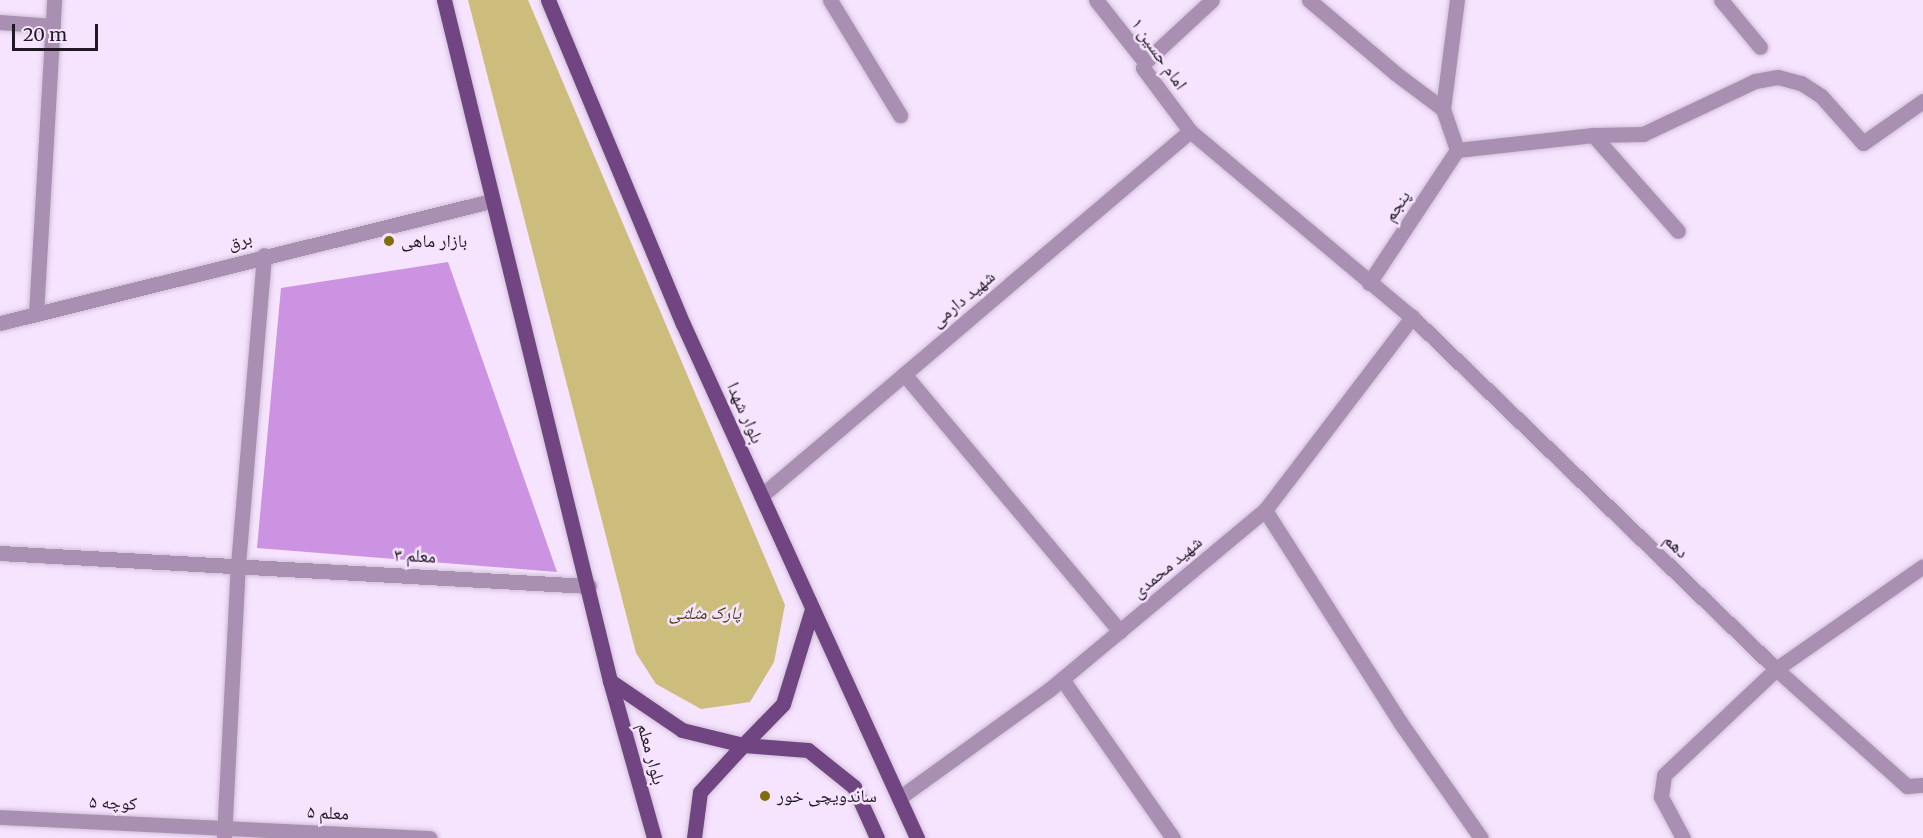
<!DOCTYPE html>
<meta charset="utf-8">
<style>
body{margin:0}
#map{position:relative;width:1923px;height:838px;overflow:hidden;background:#f6e3fe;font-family:Merriweather,"Noto Naskh Arabic",serif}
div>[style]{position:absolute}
.green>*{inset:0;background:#ccbd7c}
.building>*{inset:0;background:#cb93e2}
.roads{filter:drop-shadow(0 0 2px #cfbfd7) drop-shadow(0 0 2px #cfbfd7)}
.minor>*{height:15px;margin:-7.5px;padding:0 7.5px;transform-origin:7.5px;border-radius:7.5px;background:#a990b3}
.major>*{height:15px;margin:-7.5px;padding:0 7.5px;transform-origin:7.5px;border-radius:7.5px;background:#714582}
.dots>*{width:16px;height:16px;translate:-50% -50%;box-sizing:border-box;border:3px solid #f6e3fe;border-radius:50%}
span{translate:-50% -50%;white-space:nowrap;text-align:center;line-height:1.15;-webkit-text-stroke:5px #f6e3fe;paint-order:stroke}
.street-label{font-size:18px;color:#201923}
.poi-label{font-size:18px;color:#201923}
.left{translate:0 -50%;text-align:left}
.park-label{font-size:18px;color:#50461b;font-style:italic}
.scale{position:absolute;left:12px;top:24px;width:86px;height:27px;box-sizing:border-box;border:3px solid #201923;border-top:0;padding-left:8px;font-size:18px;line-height:21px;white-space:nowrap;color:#201923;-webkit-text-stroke:4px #f6e3fe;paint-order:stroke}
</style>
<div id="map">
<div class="green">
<i style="clip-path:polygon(468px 0,528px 0,785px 605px,774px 662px,750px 702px,701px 709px,656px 684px,636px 653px)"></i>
</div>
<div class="building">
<i style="clip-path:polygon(448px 262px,557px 572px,257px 548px,281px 288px)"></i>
</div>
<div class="roads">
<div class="minor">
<i style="left:830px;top:0;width:135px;rotate:58.7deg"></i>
<i style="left:1096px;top:0;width:79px;rotate:51.7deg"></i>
<i style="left:1145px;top:62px;width:6px;rotate:108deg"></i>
<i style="left:1143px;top:68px;width:79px;rotate:53.3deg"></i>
<i style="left:1190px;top:131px;width:290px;rotate:40deg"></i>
<i style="left:1412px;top:317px;width:506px;rotate:44.04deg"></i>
<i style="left:1776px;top:669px;width:176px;rotate:41.8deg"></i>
<i style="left:1907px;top:786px;width:16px;rotate:-4deg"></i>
<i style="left:1309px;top:0;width:113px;rotate:40.3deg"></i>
<i style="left:1395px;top:73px;width:60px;rotate:36.9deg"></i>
<i style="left:1443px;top:109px;width:43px;rotate:71.1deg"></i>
<i style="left:1721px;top:0;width:61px;rotate:50.3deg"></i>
<i style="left:0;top:22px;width:53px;rotate:4.3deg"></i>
<i style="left:1145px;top:62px;width:91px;rotate:-42.8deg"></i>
<i style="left:1443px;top:109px;width:110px;rotate:-82.7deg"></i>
<i style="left:1593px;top:135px;width:128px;rotate:48.5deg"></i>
<i style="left:1457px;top:150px;width:137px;rotate:-6.3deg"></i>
<i style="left:1593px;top:135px;width:50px;rotate:-1.1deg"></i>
<i style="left:1643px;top:134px;width:124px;rotate:-25.3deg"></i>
<i style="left:1755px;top:81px;width:23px;rotate:-10deg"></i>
<i style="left:1778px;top:77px;width:24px;rotate:15deg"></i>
<i style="left:1801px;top:83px;width:24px;rotate:33deg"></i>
<i style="left:1821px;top:96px;width:63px;rotate:48.2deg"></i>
<i style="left:1863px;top:143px;width:73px;rotate:-35deg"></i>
<i style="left:1369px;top:283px;width:159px;rotate:-56.5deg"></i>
<i style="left:36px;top:314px;width:315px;rotate:-86.7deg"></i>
<i style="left:0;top:323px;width:506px;rotate:-13.95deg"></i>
<i style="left:904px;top:374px;width:336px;rotate:50deg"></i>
<i style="left:761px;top:496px;width:563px;rotate:-40.39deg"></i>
<i style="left:1265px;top:510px;width:251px;rotate:57.5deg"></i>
<i style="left:1400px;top:722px;width:141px;rotate:55.1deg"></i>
<i style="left:0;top:553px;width:590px;rotate:3.21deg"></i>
<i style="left:1062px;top:679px;width:194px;rotate:55.1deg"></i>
<i style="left:899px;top:798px;width:186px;rotate:-35.8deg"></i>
<i style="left:1050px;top:689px;width:280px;rotate:-39.8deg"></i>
<i style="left:1265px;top:510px;width:243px;rotate:-52.7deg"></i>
<i style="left:0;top:817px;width:430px;rotate:2.8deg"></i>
<i style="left:224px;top:838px;width:273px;rotate:-87.1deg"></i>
<i style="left:238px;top:565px;width:311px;rotate:-85.2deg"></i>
<i style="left:1683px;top:838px;width:47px;rotate:-118.2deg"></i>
<i style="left:1661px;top:797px;width:22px;rotate:-82deg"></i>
<i style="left:1664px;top:775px;width:154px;rotate:-43.4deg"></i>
<i style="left:1776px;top:669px;width:179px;rotate:-35deg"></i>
</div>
<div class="major">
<i style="left:444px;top:0;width:701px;rotate:76.3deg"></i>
<i style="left:610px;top:681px;width:163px;rotate:74.3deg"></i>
<i style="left:548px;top:0;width:351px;rotate:67.4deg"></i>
<i style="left:683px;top:324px;width:565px;rotate:65.52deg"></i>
<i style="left:610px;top:681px;width:87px;rotate:34.2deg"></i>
<i style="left:682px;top:730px;width:63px;rotate:13.8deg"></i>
<i style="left:743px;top:745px;width:57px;rotate:-45.7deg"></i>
<i style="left:783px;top:704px;width:99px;rotate:-73deg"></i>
<i style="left:694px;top:838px;width:46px;rotate:-82.6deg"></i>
<i style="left:700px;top:792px;width:64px;rotate:-47.5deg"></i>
<i style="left:743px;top:745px;width:65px;rotate:4.4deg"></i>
<i style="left:808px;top:750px;width:59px;rotate:38.8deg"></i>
<i style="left:854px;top:787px;width:56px;rotate:65.7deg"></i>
</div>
</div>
<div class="dots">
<i style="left:389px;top:241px;background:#806e0a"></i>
<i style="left:765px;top:796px;background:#806e0a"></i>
</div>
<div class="street-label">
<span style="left:1159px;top:54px;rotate:55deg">امام حسین ۱</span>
<span style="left:1397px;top:206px;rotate:-56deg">پنجم</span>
<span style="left:240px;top:241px;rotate:-14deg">برق</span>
<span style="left:963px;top:299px;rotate:-40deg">شهید دارمی</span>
<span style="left:745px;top:413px;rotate:66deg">بلوار شهدا</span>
<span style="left:1676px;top:546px;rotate:44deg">دهم</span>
<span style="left:415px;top:556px;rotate:3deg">معلم ۳</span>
<span style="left:1167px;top:567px;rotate:-40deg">شهید محمدی</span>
<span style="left:651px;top:754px;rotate:75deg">بلوار معلم</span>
<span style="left:113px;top:803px;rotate:3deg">کوچه ۵</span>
<span style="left:328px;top:813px;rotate:3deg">معلم ۵</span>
</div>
<div class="poi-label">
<span class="left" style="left:401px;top:241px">بازار ماهی</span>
<span class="left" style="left:777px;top:796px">ساندویچی خور</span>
</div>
<div class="park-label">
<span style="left:705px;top:613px">پارک مثلثی</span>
</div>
<div class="scale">20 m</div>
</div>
